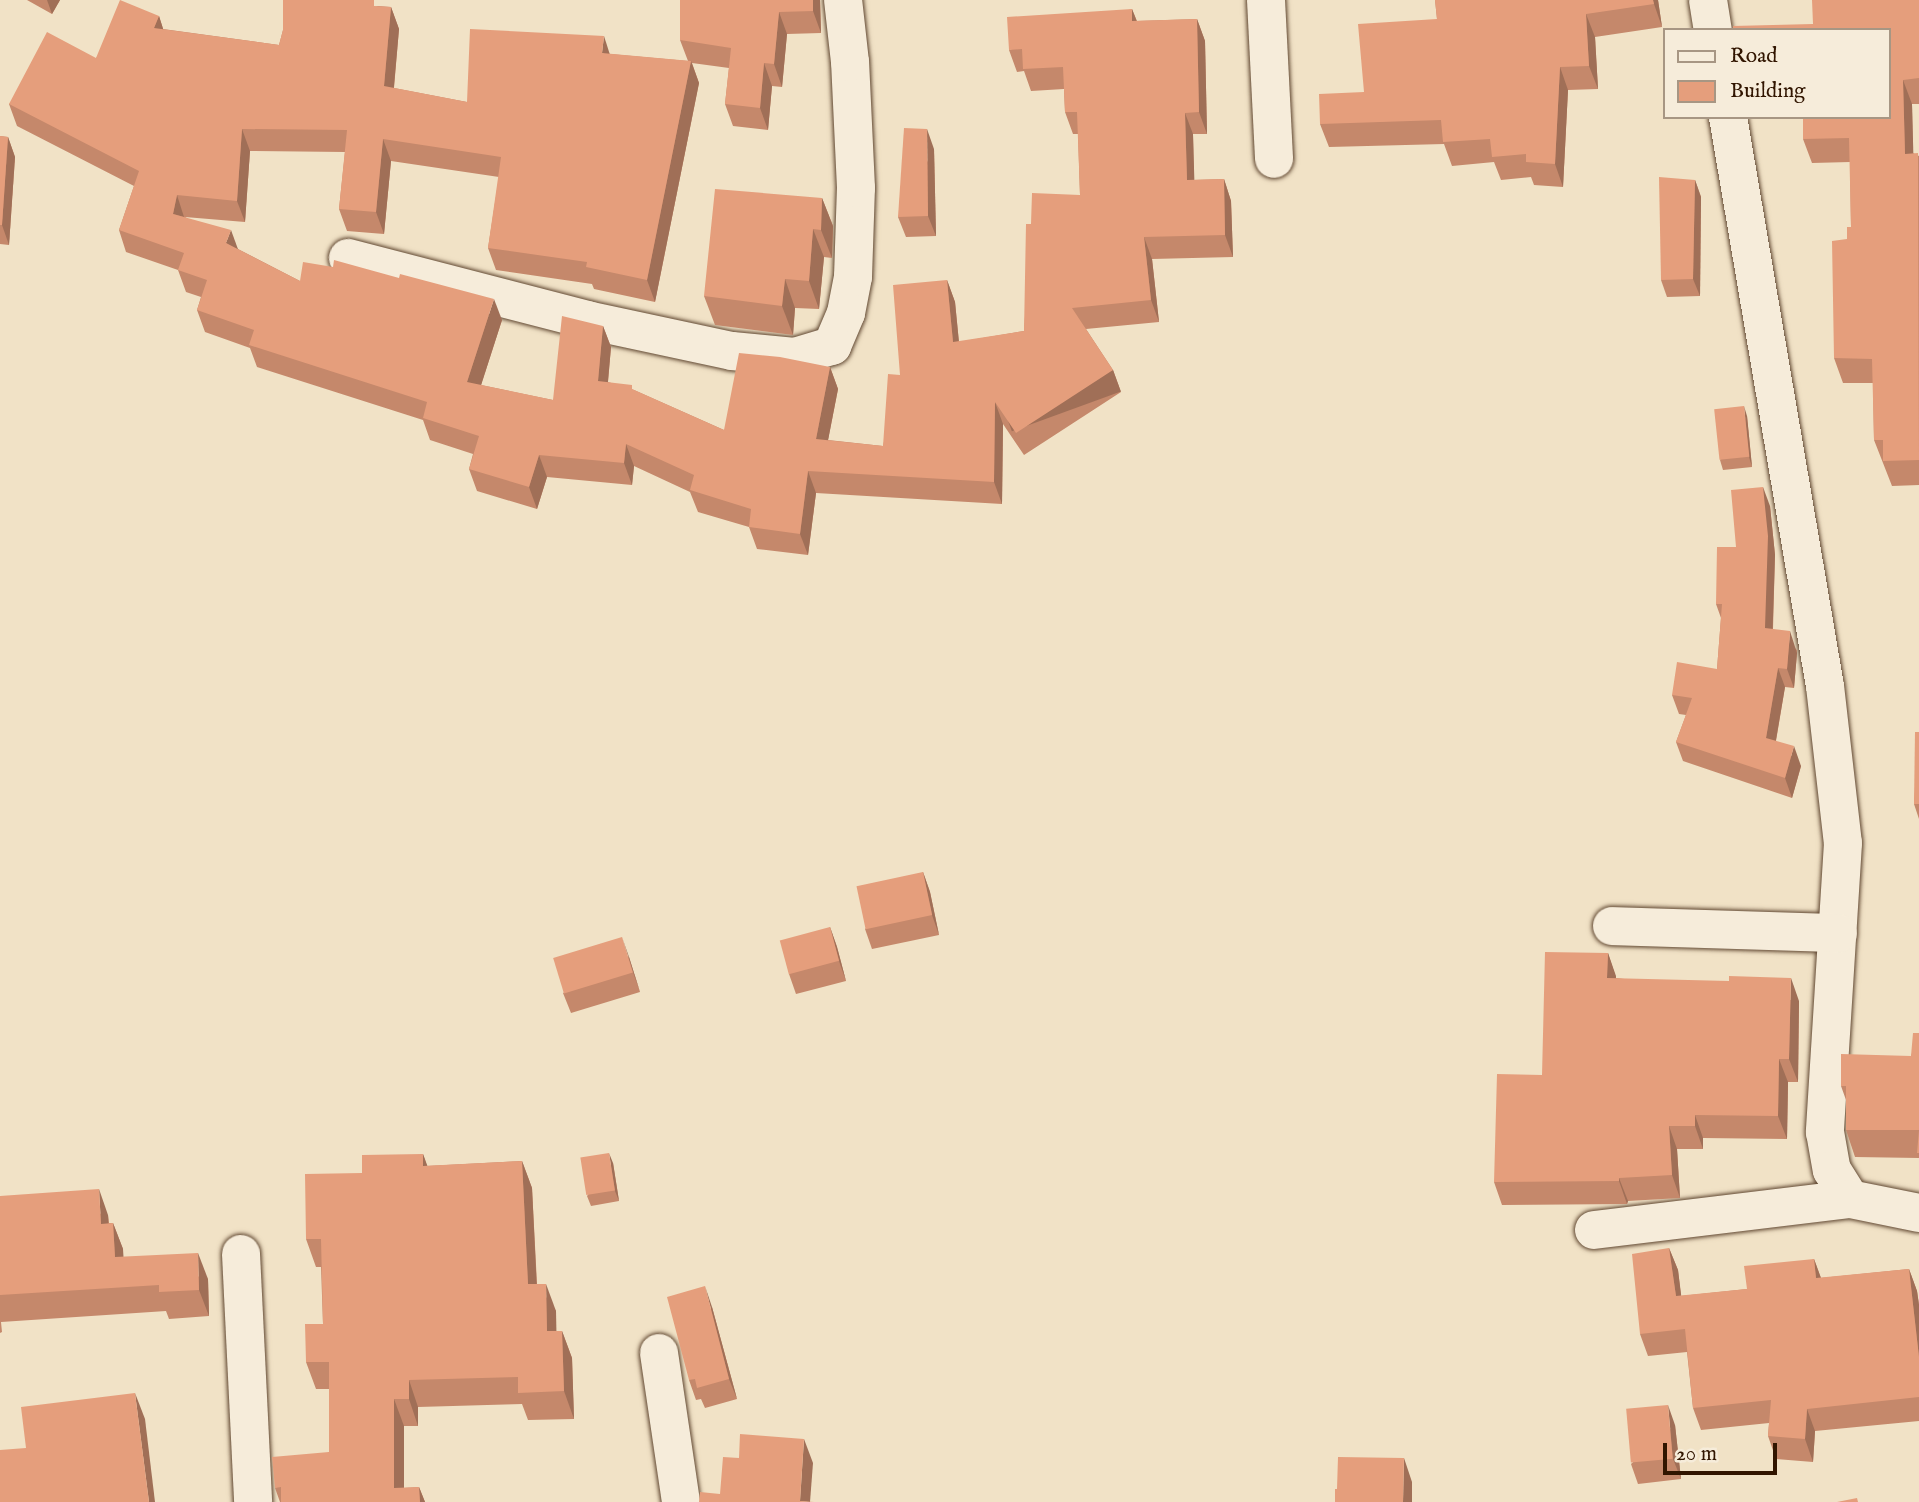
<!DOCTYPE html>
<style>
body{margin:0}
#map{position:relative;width:1919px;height:1502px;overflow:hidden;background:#f1e2c6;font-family:"IM FELL English",serif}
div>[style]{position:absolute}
.roads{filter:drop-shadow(0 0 2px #614832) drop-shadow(0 0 2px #614832)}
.minor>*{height:38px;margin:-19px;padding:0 19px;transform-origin:19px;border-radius:19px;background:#f6ecda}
.wall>*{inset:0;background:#c5886b}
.shaded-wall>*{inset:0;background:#a06f57;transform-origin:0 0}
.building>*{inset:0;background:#e59e7c;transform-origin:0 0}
span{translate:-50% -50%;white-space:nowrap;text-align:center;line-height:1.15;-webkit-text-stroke:7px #f6ecda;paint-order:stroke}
.legend{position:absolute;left:1663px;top:28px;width:228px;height:91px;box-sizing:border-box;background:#f6ecda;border:2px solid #a79683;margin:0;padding:9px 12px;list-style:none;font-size:21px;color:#311500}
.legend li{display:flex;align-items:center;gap:14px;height:35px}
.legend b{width:35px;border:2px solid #a79683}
.scale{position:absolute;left:1663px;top:1443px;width:114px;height:32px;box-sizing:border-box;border:4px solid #311500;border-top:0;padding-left:9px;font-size:21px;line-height:24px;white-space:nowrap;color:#311500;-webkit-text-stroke:5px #f6ecda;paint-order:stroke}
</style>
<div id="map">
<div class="roads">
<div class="minor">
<i style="left:1266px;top:0;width:159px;rotate:87.1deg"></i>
<i style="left:1708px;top:0;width:30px;rotate:81deg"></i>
<i style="left:1728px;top:117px;width:577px;rotate:80.33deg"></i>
<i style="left:1825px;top:686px;width:158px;rotate:83.5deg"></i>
<i style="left:1843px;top:843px;width:290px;rotate:93.6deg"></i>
<i style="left:1825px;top:1132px;width:39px;rotate:80deg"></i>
<i style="left:1832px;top:1170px;width:34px;rotate:58deg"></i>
<i style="left:1850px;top:1199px;width:70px;rotate:11.5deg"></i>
<i style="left:348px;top:258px;width:247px;rotate:14.5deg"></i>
<i style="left:587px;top:320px;width:148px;rotate:12.1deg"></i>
<i style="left:732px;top:351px;width:63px;rotate:5.4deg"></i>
<i style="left:795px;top:357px;width:39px;rotate:-17deg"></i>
<i style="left:832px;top:346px;width:36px;rotate:-67deg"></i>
<i style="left:846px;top:313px;width:37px;rotate:-79deg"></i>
<i style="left:853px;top:277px;width:89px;rotate:-88.1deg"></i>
<i style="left:856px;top:188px;width:126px;rotate:-92.7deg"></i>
<i style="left:850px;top:62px;width:62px;rotate:-96.4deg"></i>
<i style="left:1612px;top:926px;width:226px;rotate:1.8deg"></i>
<i style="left:1594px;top:1230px;width:258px;rotate:-6.9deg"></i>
<i style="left:241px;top:1254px;width:248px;rotate:87.2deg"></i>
<i style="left:659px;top:1353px;width:151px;rotate:81.6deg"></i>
</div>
</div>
<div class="wall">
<i style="clip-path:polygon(27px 0,60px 0,52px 14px)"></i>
<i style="clip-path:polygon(680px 0,820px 0,821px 33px,787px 34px,782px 87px,772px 86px,768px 130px,733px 126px,725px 104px,729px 68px,692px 63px,699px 83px,655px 302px,594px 289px,592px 284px,496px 270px,488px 248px,499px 177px,391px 161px,384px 234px,347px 231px,339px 209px,345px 152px,250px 151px,245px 222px,185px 217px,238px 249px,300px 281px,502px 320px,481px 385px,553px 400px,603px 326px,611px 347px,608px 382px,634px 390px,724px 430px,830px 367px,838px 389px,828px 440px,883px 446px,900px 375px,947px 280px,955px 302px,959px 342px,1024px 331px,1031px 224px,1080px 195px,1078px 134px,1073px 134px,1065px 112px,1064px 89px,1031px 91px,1024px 71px,1017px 72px,1009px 50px,1132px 9px,1137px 21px,1197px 19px,1205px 41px,1207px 134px,1193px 134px,1194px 180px,1224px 179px,1231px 201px,1233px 257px,1152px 259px,1159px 322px,1086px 329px,1113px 370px,1121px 392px,1024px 455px,1003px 424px,1002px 504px,816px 493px,808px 555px,757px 549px,749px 527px,698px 512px,690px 492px,634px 466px,632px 485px,547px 477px,537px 509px,477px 491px,469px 469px,473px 454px,430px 440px,423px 420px,257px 367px,250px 348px,205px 332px,197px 310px,201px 297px,186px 292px,178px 270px,126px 252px,119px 230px,134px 186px,17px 126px,9px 104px,96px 58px,159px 16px,163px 29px,279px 45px,283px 30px,378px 6px,391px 7px,399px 29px,394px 88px,467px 102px,610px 54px,688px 61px,680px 40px)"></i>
<i style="clip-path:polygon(1435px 0,1658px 0,1662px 27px,1595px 37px,1598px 89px,1568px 90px,1563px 187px,1534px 185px,1531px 177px,1501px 180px,1494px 162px,1452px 166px,1444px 144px,1329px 147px,1320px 124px,1364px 92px,1437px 19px)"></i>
<i style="clip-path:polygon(1919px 0,1919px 104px,1912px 104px,1913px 153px,1919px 156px,1919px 485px,1892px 486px,1874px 440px,1873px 383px,1843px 383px,1834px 358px,1847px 239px,1851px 227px,1850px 162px,1812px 163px,1803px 139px,1813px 24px)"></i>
<i style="clip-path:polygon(0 136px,8px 137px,15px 157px,9px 245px,0 244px)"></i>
<i style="clip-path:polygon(934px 149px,936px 236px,906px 237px,898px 217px)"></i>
<i style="clip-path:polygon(1695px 180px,1701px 197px,1700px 296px,1667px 297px,1661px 280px)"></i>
<i style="clip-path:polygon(822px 198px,833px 226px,832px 258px,824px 257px,819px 309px,795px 308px,793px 335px,715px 325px,704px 296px)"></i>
<i style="clip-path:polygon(1747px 416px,1752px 467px,1723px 470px,1720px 460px)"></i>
<i style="clip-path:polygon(1770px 506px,1775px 555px,1773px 629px,1797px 650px,1797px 653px,1794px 688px,1785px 687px,1776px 741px,1801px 766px,1792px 798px,1683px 761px,1676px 742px,1686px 715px,1679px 714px,1672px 695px,1717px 669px,1721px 618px,1716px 604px,1736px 547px)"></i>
<i style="clip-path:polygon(1919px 732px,1919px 819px,1914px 804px)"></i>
<i style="clip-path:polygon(923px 872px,930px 892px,939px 935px,872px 949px,865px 929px)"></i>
<i style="clip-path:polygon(830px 927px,837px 947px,846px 981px,796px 994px,789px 974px)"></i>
<i style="clip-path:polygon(1608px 953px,1616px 978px,1799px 1001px,1798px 1082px,1788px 1082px,1787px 1139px,1703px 1138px,1703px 1149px,1677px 1149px,1680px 1198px,1628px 1201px,1627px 1204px,1502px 1205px,1494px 1182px,1542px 1075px)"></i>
<i style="clip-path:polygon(629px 957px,640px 992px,571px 1013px,563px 993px)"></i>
<i style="clip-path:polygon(1919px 1033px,1919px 1158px,1855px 1157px,1846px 1130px,1846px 1100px,1841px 1086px,1911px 1056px)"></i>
<i style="clip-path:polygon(423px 1154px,427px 1166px,522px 1161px,532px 1188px,537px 1284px,556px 1311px,556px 1331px,562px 1331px,572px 1358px,574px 1419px,528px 1420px,522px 1404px,418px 1407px,418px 1426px,404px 1426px,404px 1488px,419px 1487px,425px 1502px,280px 1502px,275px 1488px,329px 1452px,329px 1389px,316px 1389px,306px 1362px,323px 1324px,321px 1267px,316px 1267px,306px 1239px,362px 1173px)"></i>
<i style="clip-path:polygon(613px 1163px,619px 1201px,591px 1206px,587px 1196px)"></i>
<i style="clip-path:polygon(0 1196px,108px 1215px,109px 1223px,113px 1223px,123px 1249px,123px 1257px,208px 1279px,209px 1316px,169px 1319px,166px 1311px,1px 1322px,2px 1332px,0 1333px)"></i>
<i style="clip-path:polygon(1669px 1248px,1678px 1270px,1681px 1296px,1747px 1289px,1814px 1259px,1821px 1278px,1909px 1269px,1917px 1291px,1919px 1305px,1919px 1421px,1815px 1431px,1813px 1462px,1776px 1459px,1768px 1436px,1769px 1423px,1701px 1430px,1693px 1408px,1687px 1352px,1648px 1356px,1640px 1334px)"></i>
<i style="clip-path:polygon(712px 1307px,737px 1399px,705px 1408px,701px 1399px,696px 1400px,689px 1380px)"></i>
<i style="clip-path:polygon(1675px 1425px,1681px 1479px,1638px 1484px,1631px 1464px)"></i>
</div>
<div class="shaded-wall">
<i style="clip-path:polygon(47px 0,60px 0,52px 14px)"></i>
<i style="clip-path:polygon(813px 0,820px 0,821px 33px,813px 11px)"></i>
<i style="clip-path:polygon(1653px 0,1658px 0,1662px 27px,1654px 4px)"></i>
<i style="clip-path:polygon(391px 7px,399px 29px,392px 108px,384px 86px)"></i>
<i style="clip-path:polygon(1132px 9px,1140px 30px,1132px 21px)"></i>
<i style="clip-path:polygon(779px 12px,787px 34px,782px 87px,774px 64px)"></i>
<i style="clip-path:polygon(1586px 14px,1595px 37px,1598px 89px,1589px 66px)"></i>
<i style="clip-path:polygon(159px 16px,166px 38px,154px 28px)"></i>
<i style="clip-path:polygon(1197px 19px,1205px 41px,1207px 134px,1199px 112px)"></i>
<i style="clip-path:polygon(604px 36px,611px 58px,602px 53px)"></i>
<i style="clip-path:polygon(691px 61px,699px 83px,655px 302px,647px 280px)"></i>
<i style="clip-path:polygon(764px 63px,772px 86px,768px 130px,760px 108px)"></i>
<i style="clip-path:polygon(1560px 67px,1568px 90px,1563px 187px,1555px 164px)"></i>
<i style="clip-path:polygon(1903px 80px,1912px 104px,1914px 178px,1905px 154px)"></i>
<i style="clip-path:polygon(1185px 113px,1193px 134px,1195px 202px,1187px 180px)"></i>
<i style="clip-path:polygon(242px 129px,250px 151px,245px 222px,237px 201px)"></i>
<i style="clip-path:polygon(927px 129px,934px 149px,936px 236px,928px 216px)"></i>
<i style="clip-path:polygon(8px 137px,15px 157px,9px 245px,2px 225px)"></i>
<i style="clip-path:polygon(383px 139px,391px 161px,384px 234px,376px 212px)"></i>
<i style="clip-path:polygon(1224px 179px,1231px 201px,1233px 257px,1225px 235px)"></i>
<i style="clip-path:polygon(1695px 180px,1701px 197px,1700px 296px,1693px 279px)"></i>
<i style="clip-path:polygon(177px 195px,184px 217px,173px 214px)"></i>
<i style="clip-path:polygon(822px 198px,833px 226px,832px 258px,821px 230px)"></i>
<i style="clip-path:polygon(813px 229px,824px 257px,819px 309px,809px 281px)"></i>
<i style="clip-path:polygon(231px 230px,239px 252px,226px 243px)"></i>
<i style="clip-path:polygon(1144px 237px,1152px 259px,1159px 322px,1151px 300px)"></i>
<i style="clip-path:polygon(785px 279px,795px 308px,793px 335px,782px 306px)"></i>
<i style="clip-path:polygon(947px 280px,955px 302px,961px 364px,953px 342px)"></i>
<i style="clip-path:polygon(494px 299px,502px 320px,475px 404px,467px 382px)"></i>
<i style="clip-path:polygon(603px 326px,611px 347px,606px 403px,598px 381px)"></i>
<i style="clip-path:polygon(830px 367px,838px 389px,824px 461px,816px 439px)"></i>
<i style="left:1113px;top:370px;width:23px;height:116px;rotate:70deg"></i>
<i style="clip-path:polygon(995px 402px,1003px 424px,1002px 504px,994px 482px)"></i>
<i style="clip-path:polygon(1744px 406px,1747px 416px,1752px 467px,1749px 457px)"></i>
<i style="clip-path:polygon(626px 444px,634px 466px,632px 485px,624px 463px)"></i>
<i style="clip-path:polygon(539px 455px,547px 477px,537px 509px,529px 487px)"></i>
<i style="clip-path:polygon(808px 471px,816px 493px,808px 555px,800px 534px)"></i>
<i style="clip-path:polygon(1763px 487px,1770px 506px,1775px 555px,1772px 648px,1765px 628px)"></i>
<i style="clip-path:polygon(1790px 631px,1797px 653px,1794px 688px,1787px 669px)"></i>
<i style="clip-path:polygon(1778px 668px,1785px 687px,1773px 757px,1766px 738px)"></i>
<i style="clip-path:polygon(1794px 746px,1801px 766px,1792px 798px,1785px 778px)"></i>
<i style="clip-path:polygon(923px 872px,930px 892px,939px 935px,932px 915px)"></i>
<i style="clip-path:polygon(830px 927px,837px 947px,846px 981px,839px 961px)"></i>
<i style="clip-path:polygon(622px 937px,629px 957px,640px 992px,633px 972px)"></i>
<i style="clip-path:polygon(1608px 953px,1616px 976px,1615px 1001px,1607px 978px)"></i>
<i style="clip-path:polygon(1791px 978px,1799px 1001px,1798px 1082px,1789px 1059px)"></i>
<i style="clip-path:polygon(1779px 1059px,1788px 1082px,1787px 1139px,1778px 1116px)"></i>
<i style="clip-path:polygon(1695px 1115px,1703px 1138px,1703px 1149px,1695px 1126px)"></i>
<i style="clip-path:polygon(1669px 1126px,1677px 1149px,1680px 1198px,1672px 1175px)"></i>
<i style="clip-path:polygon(609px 1153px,613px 1163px,619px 1201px,615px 1191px)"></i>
<i style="clip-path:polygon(423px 1154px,433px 1181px,423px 1166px)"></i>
<i style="clip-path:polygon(522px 1161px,532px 1188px,538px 1312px,528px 1284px)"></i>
<i style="clip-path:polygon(1619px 1178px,1628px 1201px,1627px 1204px,1619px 1181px)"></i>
<i style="clip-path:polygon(99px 1189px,108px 1215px,110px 1250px,101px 1224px)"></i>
<i style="clip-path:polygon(113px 1223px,123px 1249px,125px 1283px,115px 1257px)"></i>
<i style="clip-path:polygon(1669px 1248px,1678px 1270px,1684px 1318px,1676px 1296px)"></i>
<i style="clip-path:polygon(198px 1253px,208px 1279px,209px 1316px,199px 1290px)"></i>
<i style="clip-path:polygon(1814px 1259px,1822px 1281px,1816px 1278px)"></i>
<i style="clip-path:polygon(1909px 1269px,1917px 1291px,1919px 1305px,1919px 1357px)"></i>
<i style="clip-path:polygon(546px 1284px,556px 1311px,557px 1358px,547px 1331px)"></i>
<i style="clip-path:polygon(705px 1286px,712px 1307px,737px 1399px,729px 1379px)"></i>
<i style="clip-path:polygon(562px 1331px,572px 1358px,574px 1419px,564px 1391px)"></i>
<i style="clip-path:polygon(409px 1380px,418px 1407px,418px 1426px,409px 1399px)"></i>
<i style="clip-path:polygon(135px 1393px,145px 1419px,155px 1502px,149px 1502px)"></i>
<i style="clip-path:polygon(394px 1399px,404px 1426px,404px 1502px,394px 1488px)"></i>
<i style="clip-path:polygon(1668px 1405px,1675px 1425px,1681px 1479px,1673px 1459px)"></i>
<i style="clip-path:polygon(1807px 1409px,1815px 1431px,1813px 1462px,1805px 1439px)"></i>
<i style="clip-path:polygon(804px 1439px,813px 1463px,810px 1502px,800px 1501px)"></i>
<i style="clip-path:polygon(1404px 1458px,1412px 1482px,1412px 1502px,1403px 1502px)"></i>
<i style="clip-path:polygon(419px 1487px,425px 1502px,420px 1502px)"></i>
</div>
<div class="building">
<i style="clip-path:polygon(120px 0,159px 16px,154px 28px,279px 45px,283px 30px,283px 0,374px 0,374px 6px,391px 7px,384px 86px,467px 102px,470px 29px,604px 36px,602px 53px,691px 61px,647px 280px,586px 267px,587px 262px,488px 248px,501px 157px,383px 139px,376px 212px,339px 209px,347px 130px,242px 129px,237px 201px,177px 195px,173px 214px,231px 230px,226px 243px,300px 281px,303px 262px,333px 267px,334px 260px,399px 278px,400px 274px,494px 299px,467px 382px,553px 400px,562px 316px,603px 326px,598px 381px,632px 385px,632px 389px,724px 430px,739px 353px,780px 357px,830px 367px,816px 439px,883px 446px,888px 374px,900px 375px,893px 285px,947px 280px,953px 342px,1024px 331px,1026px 224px,1031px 224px,1032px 193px,1080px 195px,1077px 112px,1065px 112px,1063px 67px,1023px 69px,1022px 49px,1009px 50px,1007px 17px,1132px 9px,1132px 21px,1197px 19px,1199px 112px,1185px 113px,1187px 180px,1224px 179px,1225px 235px,1144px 237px,1151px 300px,1072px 308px,1113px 370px,1016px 433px,995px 402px,994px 482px,808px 471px,800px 534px,749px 527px,751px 509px,690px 490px,694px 475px,626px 444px,624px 463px,539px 455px,529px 487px,469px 469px,479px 436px,423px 418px,427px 402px,249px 345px,254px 330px,197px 310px,207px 280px,178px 270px,184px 253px,119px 230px,139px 171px,9px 104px,47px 32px,96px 58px)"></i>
<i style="clip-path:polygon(680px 0,813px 0,813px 11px,779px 12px,774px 64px,764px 63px,760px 108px,725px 104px,731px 48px,680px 40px)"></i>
<i style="clip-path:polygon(1435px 0,1653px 0,1654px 4px,1586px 14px,1589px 66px,1560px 67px,1555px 164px,1526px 162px,1526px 154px,1492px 157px,1490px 139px,1443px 142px,1441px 120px,1320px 124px,1319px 94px,1364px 92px,1358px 24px,1437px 19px)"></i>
<i style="clip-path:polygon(1812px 0,1919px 0,1919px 78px,1903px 80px,1905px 154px,1918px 153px,1919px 460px,1883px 461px,1883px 440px,1874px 440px,1872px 359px,1834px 358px,1832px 241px,1847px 239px,1847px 227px,1851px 227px,1849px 138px,1803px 139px,1803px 117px,1889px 117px,1889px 30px,1733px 30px,1733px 26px,1813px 24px)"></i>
<i style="clip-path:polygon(904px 128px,927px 129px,928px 216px,898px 217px)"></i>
<i style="clip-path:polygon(0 136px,8px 137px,2px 225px,0 225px)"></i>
<i style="clip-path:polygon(1659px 177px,1695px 180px,1693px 279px,1661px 280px)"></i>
<i style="clip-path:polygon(715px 189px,822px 198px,821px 230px,813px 229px,809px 281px,785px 279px,782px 306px,704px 296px)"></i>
<i style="left:1744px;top:406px;width:51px;height:30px;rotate:84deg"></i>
<i style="clip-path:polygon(1763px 487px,1768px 536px,1765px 628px,1790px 631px,1790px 634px,1787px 669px,1778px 668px,1766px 738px,1794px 746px,1785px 778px,1676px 742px,1692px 698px,1672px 695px,1677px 662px,1717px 669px,1722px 604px,1716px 604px,1717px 547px,1736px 547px,1731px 490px)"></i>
<i style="clip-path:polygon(1915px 732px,1919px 732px,1919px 804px,1914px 804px)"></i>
<i style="left:923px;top:872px;width:44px;height:68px;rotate:78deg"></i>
<i style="left:830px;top:927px;width:35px;height:52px;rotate:75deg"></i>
<i style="left:622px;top:937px;width:37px;height:72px;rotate:73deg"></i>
<i style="clip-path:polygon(1545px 952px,1608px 953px,1607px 978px,1729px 981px,1729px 976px,1791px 978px,1789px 1059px,1779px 1059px,1778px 1116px,1695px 1115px,1695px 1126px,1669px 1126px,1672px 1175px,1619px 1178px,1619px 1181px,1494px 1182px,1497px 1074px,1542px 1075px)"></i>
<i style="clip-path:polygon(1913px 1033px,1919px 1033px,1919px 1153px,1917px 1153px,1919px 1130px,1846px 1130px,1846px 1086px,1841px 1086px,1841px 1054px,1911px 1056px)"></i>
<i style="left:609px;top:1153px;width:38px;height:29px;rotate:81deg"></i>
<i style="clip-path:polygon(423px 1154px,423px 1166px,522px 1161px,528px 1284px,546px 1284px,547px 1331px,562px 1331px,564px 1391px,518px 1393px,518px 1377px,409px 1380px,409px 1399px,394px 1399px,394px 1488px,419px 1487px,420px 1502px,281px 1502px,281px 1487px,275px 1488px,272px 1457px,329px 1452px,329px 1362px,306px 1362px,305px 1324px,323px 1324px,321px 1239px,306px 1239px,305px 1174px,362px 1173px,362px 1155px)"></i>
<i style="clip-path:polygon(99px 1189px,101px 1224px,113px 1223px,115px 1257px,198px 1253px,199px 1290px,159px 1292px,159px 1285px,0 1295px,0 1196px)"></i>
<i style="clip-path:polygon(1669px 1248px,1676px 1296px,1747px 1289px,1744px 1266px,1814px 1259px,1816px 1278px,1909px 1269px,1919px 1357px,1919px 1397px,1807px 1409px,1805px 1439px,1768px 1436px,1771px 1400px,1693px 1408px,1685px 1329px,1640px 1334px,1632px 1254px)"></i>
<i style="clip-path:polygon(705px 1286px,729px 1379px,697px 1388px,695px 1379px,689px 1380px,667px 1297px)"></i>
<i style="clip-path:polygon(135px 1393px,149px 1502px,0 1502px,0 1450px,26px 1448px,21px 1407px)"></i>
<i style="left:1668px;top:1405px;width:54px;height:42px;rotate:85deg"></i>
<i style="clip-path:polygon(740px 1434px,804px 1439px,800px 1501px,814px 1502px,699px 1502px,700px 1492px,720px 1494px,723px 1457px,739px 1458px)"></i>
<i style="clip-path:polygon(1338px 1457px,1404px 1458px,1403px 1502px,1335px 1502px,1335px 1489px,1337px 1489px)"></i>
<i style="clip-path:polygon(1857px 1498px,1858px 1502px,1837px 1502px)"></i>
</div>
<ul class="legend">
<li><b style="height:9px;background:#f6ecda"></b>Road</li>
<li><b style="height:19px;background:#e59e7c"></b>Building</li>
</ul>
<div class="scale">20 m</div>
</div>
